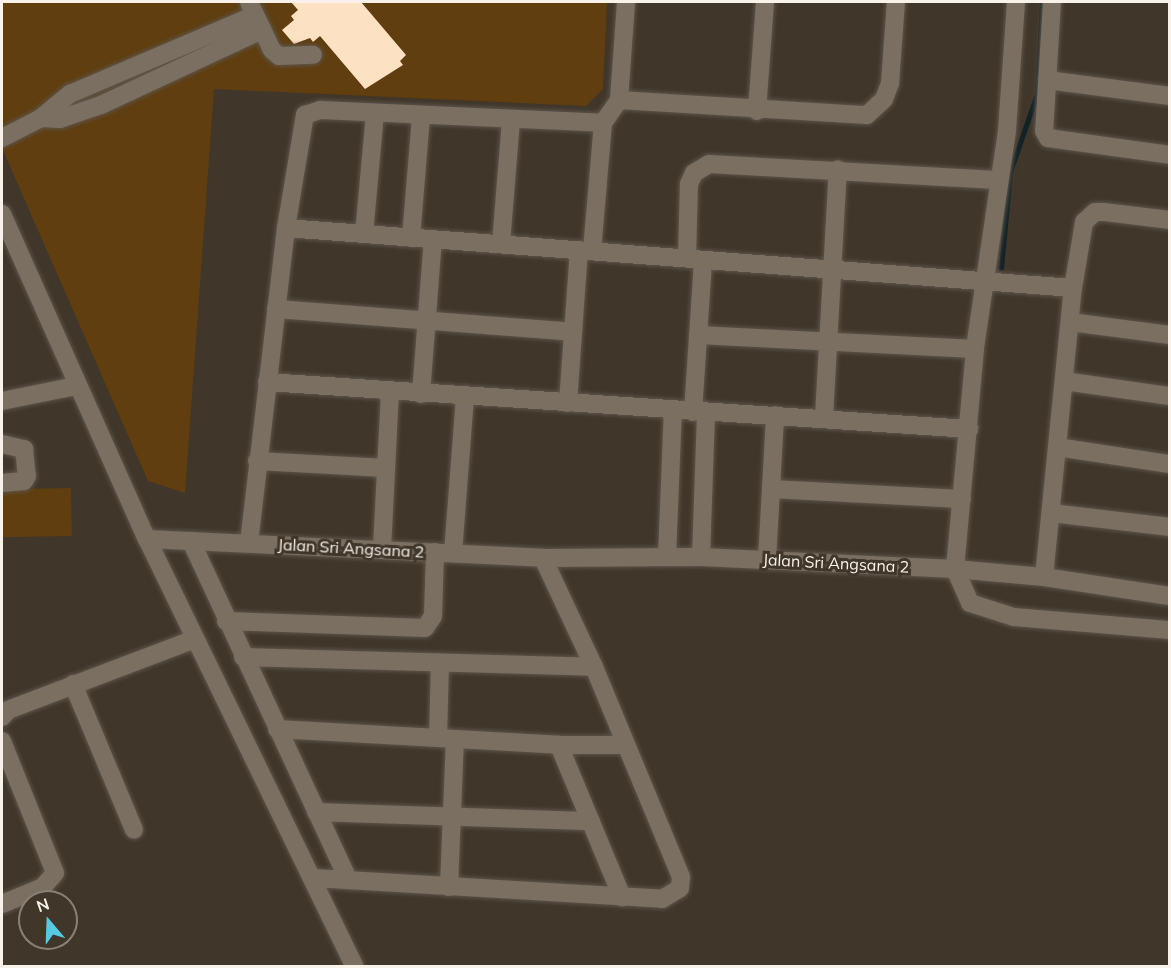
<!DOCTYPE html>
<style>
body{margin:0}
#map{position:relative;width:1171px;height:968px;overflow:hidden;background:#40362a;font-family:Mulish,sans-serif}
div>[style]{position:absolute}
.green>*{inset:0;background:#603e0f;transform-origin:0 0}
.stream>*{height:4.5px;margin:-2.25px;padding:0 2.25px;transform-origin:2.25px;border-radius:2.25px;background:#122327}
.building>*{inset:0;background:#fce1c3}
.roads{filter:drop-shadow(0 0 2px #5d544a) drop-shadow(0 0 2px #5d544a)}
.minor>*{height:18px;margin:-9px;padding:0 9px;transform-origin:9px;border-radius:9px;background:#7b6f62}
span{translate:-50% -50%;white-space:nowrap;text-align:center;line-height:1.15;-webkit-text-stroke:6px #40362a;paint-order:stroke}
.street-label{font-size:16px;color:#f8f2ea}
.frame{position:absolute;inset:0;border:3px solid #f8f2ea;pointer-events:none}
.north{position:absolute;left:18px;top:890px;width:60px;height:60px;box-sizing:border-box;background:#40362a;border:2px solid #8a8177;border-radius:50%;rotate:341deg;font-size:16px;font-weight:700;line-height:24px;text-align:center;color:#f8f2ea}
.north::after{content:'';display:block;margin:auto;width:21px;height:27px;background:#55cae0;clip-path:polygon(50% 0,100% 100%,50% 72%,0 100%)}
</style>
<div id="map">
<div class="green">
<i style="clip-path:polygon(2px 2px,607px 2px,603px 89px,586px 106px,214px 89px,185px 493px,148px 481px,2px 148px)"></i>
<i style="left:71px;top:488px;width:48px;height:69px;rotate:89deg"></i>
</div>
<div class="stream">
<i style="left:1001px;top:268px;width:96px;rotate:-84.6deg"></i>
<i style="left:1010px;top:172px;width:83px;rotate:-70.9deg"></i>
<i style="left:1037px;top:94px;width:92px;rotate:-86.9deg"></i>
</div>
<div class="building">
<i style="clip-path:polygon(291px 2px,361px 2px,406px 55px,400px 61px,403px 65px,365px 89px,320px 36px,313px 42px,310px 38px,294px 44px,282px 30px,294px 20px,291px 16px,298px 10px)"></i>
</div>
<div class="roads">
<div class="minor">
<i style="left:249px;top:2px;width:53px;rotate:64.4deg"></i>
<i style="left:272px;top:50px;width:9px;rotate:41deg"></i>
<i style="left:279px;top:56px;width:34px;rotate:-2deg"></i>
<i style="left:1016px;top:2px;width:129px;rotate:94deg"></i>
<i style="left:1007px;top:131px;width:220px;rotate:98.4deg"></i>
<i style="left:975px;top:349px;width:221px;rotate:95.2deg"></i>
<i style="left:955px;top:569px;width:37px;rotate:66deg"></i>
<i style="left:970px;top:603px;width:46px;rotate:17.7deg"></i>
<i style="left:1014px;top:617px;width:157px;rotate:4.8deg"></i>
<i style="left:1052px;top:2px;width:129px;rotate:93.5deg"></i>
<i style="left:1044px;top:131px;width:8px;rotate:60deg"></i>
<i style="left:1048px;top:138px;width:123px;rotate:7.9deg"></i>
<i style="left:1047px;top:80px;width:124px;rotate:7.4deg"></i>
<i style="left:619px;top:100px;width:248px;rotate:3.5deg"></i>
<i style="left:867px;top:115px;width:23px;rotate:-43deg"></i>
<i style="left:884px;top:99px;width:17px;rotate:-69deg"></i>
<i style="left:890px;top:83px;width:81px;rotate:-85.8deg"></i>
<i style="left:757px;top:111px;width:109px;rotate:-85.8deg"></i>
<i style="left:41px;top:118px;width:19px;rotate:3deg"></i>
<i style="left:60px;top:119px;width:43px;rotate:-18.9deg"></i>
<i style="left:101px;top:105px;width:178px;rotate:-25deg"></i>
<i style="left:2px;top:138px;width:44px;rotate:-27.1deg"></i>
<i style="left:41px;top:118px;width:38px;rotate:-40deg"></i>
<i style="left:70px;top:94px;width:201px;rotate:-23.1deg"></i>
<i style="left:2px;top:214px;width:356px;rotate:66deg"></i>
<i style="left:147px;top:539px;width:475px;rotate:64.1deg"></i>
<i style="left:286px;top:228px;width:789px;rotate:4.36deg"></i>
<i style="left:364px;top:234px;width:121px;rotate:-84.8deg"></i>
<i style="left:411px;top:238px;width:122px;rotate:-85.3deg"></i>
<i style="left:501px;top:244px;width:124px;rotate:-85.4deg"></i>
<i style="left:592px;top:251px;width:128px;rotate:-85.1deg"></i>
<i style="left:687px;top:258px;width:74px;rotate:-88.5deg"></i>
<i style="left:689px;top:184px;width:12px;rotate:-66deg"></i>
<i style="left:694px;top:173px;width:17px;rotate:-31deg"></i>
<i style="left:709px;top:164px;width:288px;rotate:3.2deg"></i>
<i style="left:276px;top:309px;width:298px;rotate:4.4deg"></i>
<i style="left:1070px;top:322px;width:101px;rotate:7.4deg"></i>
<i style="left:698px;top:335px;width:277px;rotate:2.9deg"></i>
<i style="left:1064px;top:381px;width:107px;rotate:8.1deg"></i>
<i style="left:267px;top:382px;width:704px;rotate:3.83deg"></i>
<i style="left:421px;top:394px;width:155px;rotate:-85.6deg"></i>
<i style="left:2px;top:401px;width:76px;rotate:-11.5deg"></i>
<i style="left:568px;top:403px;width:153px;rotate:-85.9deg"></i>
<i style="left:693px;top:412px;width:152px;rotate:-86.2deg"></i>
<i style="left:824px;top:417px;width:248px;rotate:-86.8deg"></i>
<i style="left:2px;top:444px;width:23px;rotate:13deg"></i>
<i style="left:24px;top:449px;width:27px;rotate:84deg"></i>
<i style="left:27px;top:476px;width:6px;rotate:121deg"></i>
<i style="left:24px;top:481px;width:22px;rotate:175deg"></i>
<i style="left:1057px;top:447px;width:114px;rotate:8.6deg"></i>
<i style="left:257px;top:461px;width:129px;rotate:3.1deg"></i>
<i style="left:771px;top:489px;width:191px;rotate:3deg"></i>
<i style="left:1051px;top:513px;width:120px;rotate:6.7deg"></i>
<i style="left:147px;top:539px;width:396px;rotate:2.7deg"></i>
<i style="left:543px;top:558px;width:158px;rotate:-0.4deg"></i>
<i style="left:701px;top:557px;width:254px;rotate:2.7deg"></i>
<i style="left:955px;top:569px;width:89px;rotate:5.1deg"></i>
<i style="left:1044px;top:577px;width:127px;rotate:8.6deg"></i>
<i style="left:191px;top:541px;width:374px;rotate:65.1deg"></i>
<i style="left:249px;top:543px;width:317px;rotate:-83.3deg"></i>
<i style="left:286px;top:228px;width:115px;rotate:-80.5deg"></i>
<i style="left:305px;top:115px;width:16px;rotate:-18deg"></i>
<i style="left:320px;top:110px;width:283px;rotate:2.6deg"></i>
<i style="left:603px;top:123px;width:28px;rotate:-55deg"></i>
<i style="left:619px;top:100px;width:98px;rotate:-85.9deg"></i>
<i style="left:382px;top:549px;width:158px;rotate:-87.1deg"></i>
<i style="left:453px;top:553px;width:156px;rotate:-85.6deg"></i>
<i style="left:667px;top:557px;width:147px;rotate:-87.7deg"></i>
<i style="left:701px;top:557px;width:144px;rotate:-88deg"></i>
<i style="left:767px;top:560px;width:145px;rotate:-86.8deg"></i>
<i style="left:1044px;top:577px;width:290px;rotate:-84.3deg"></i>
<i style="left:1073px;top:288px;width:67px;rotate:-80.5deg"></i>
<i style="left:1084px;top:222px;width:15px;rotate:-42deg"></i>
<i style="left:1095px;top:212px;width:9px"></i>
<i style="left:1104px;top:212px;width:66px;rotate:6.9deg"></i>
<i style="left:226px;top:621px;width:199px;rotate:2deg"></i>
<i style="left:425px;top:628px;width:14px;rotate:-56deg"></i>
<i style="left:433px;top:616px;width:64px;rotate:-88.2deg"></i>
<i style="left:243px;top:657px;width:351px;rotate:1.6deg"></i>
<i style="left:73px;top:684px;width:158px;rotate:67.3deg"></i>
<i style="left:2px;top:717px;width:9px;rotate:-49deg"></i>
<i style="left:8px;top:710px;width:200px;rotate:-20.8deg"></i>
<i style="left:277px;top:729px;width:282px;rotate:3.2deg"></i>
<i style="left:559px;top:745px;width:64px"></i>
<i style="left:438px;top:738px;width:75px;rotate:-88.5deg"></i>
<i style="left:2px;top:741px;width:142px;rotate:68.1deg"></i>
<i style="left:55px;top:873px;width:18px;rotate:131deg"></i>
<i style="left:43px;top:887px;width:44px;rotate:157.5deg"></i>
<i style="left:559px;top:745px;width:165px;rotate:67.5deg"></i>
<i style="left:316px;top:812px;width:275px;rotate:1.9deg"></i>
<i style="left:313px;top:878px;width:350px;rotate:3.4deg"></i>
<i style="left:662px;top:899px;width:21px;rotate:-31deg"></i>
<i style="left:680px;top:888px;width:11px;rotate:-85deg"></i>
<i style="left:681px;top:877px;width:227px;rotate:-112.5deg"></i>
<i style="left:594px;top:667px;width:120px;rotate:-115.1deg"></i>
<i style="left:449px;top:887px;width:148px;rotate:-87.7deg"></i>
</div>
</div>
<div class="street-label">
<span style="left:351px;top:548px;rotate:3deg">Jalan Sri Angsana 2</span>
<span style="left:836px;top:563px;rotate:3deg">Jalan Sri Angsana 2</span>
</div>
<div class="frame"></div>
<div class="north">N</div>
</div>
